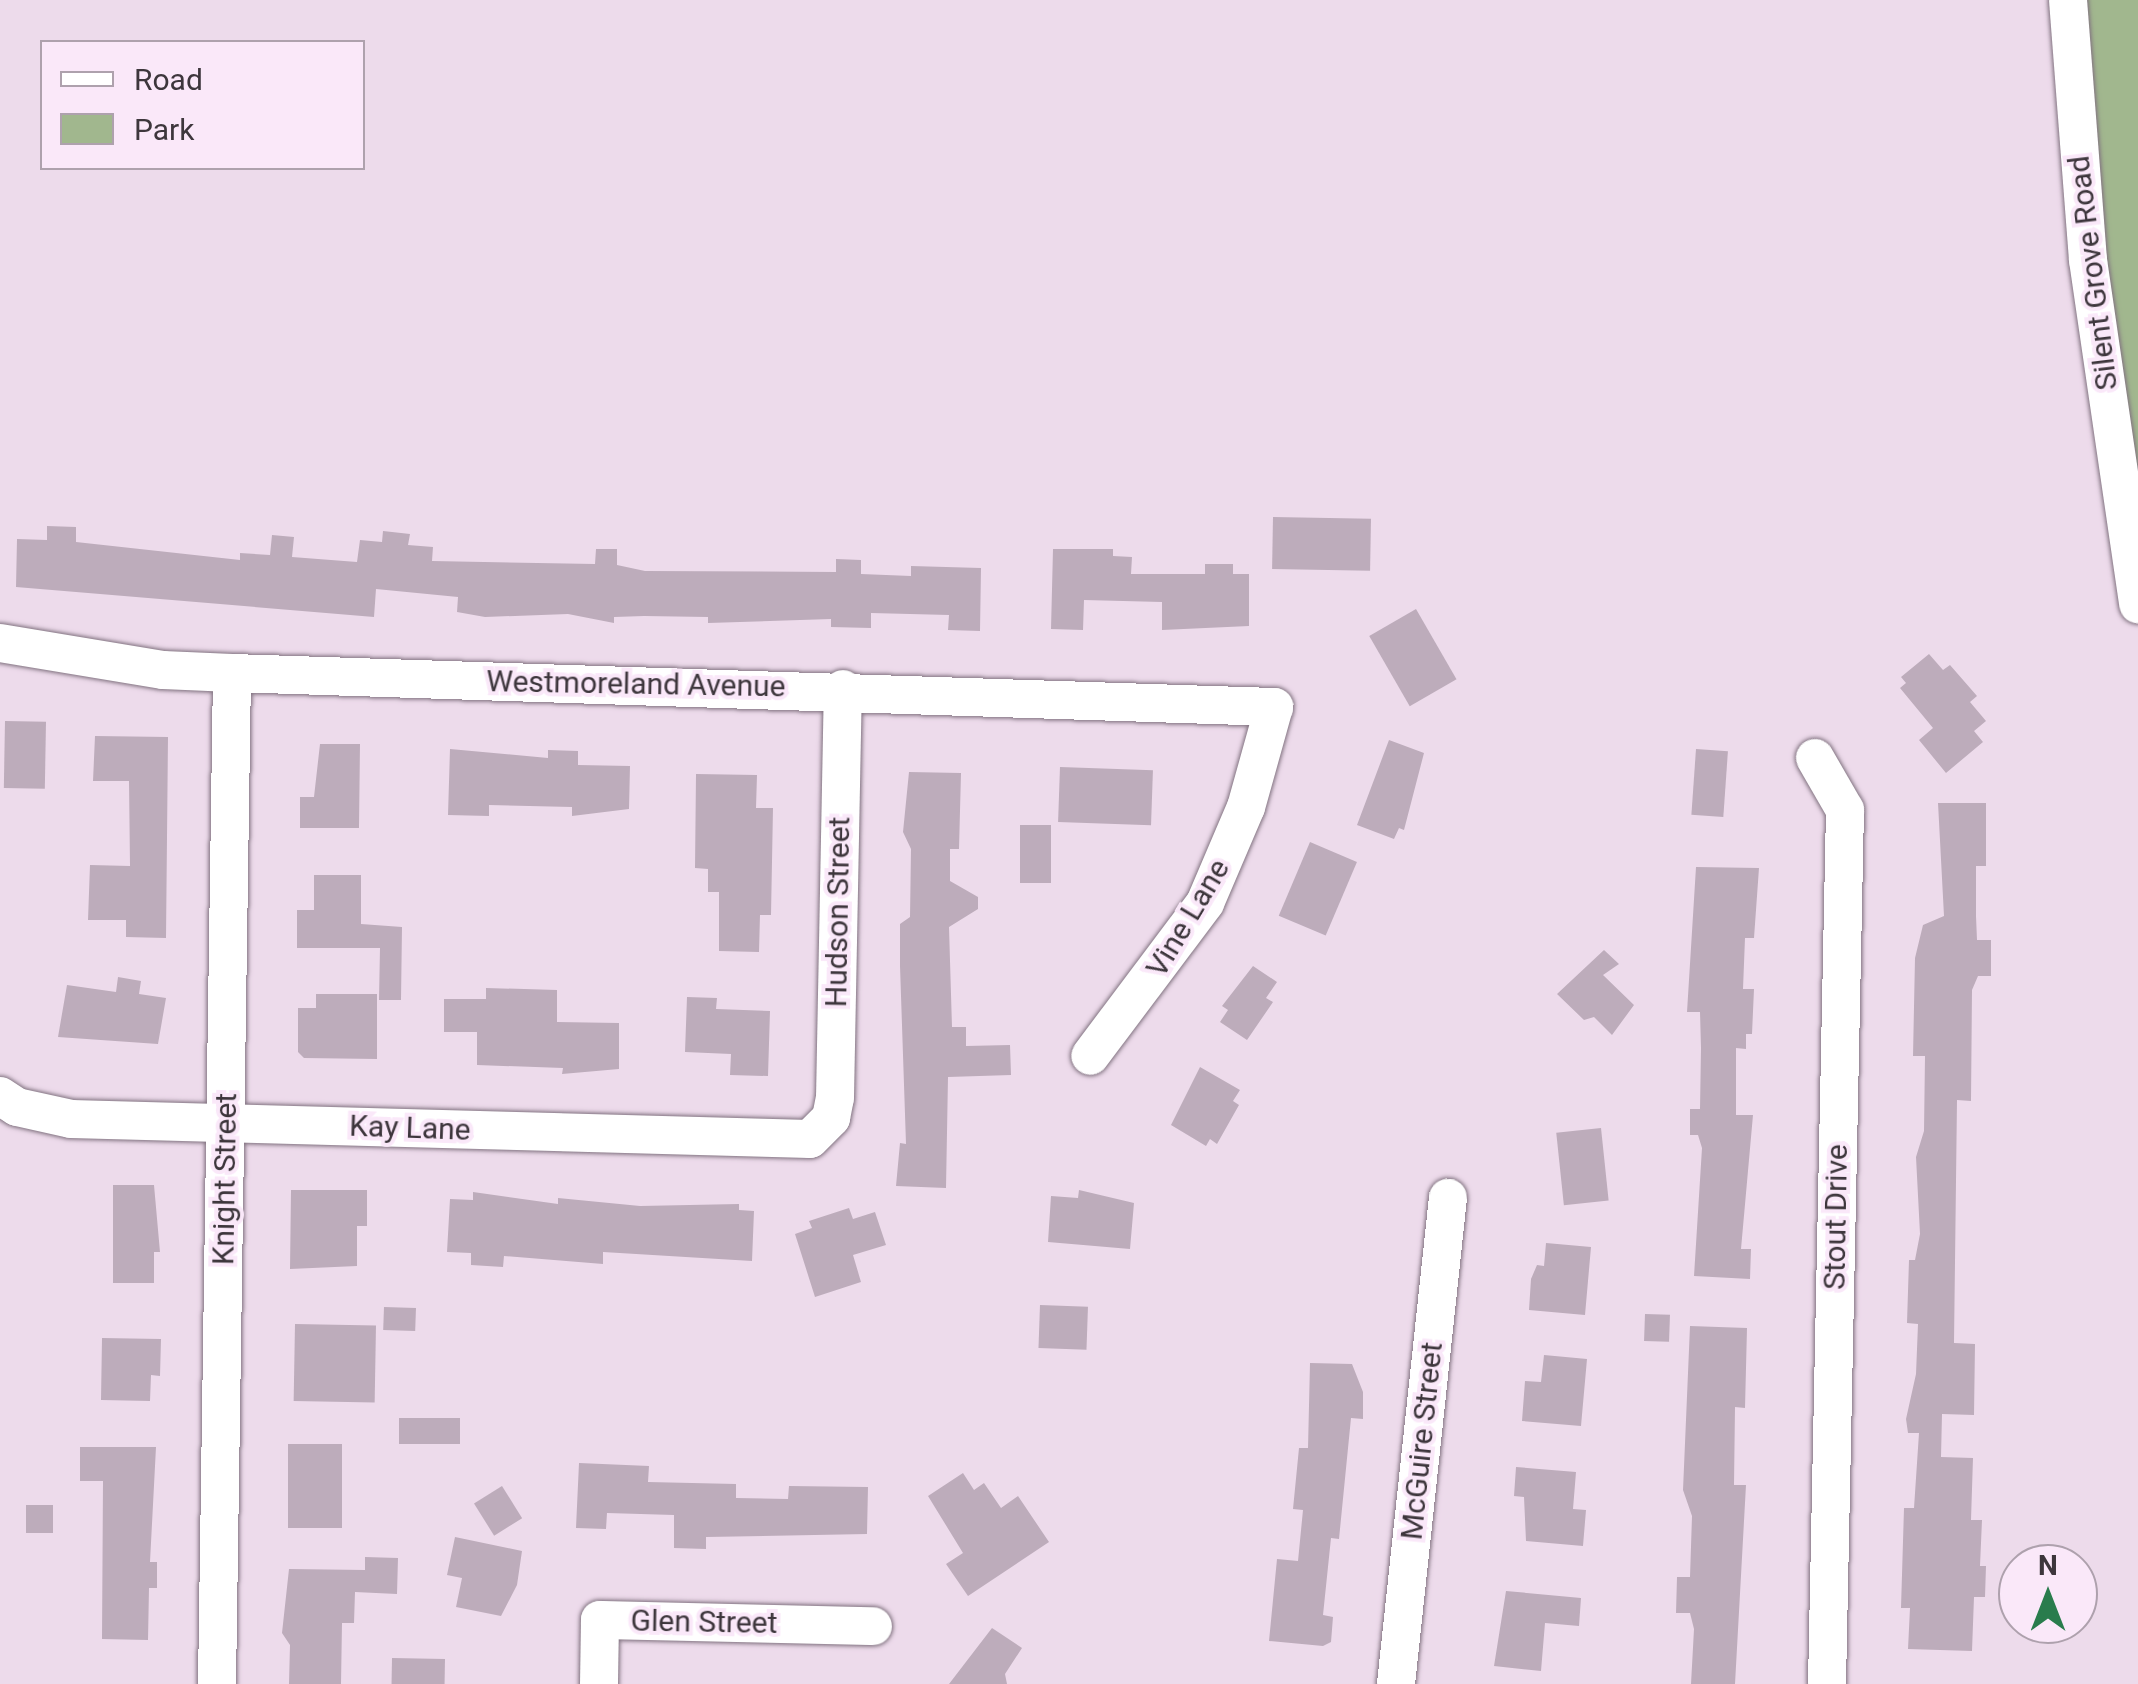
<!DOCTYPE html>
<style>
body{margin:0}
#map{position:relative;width:2138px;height:1684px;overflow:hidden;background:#eddbeb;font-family:Roboto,sans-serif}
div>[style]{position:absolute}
.green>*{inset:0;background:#a1b78e}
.building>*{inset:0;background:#bdacbb;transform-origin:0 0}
.roads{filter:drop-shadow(0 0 2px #827381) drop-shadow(0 0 2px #827381)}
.minor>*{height:38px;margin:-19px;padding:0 19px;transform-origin:19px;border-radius:19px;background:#fff}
span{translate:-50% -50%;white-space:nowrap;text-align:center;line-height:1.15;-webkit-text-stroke:8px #fae8f9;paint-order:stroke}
.street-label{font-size:30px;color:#3d363c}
.legend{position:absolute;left:40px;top:40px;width:325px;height:130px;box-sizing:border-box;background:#fae8f9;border:2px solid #aea1ad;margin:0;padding:12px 18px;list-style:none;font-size:30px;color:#3d363c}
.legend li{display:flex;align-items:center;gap:20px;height:50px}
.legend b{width:50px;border:2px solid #aea1ad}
.north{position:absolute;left:1998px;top:1544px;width:100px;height:100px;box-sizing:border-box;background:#fae8f9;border:2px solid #aea1ad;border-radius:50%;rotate:0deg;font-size:28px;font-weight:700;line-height:40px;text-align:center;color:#3d363c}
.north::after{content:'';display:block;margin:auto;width:35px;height:45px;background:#297c4d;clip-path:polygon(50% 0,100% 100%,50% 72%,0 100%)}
</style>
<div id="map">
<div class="green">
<i style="clip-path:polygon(2068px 0,2138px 0,2138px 604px)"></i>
</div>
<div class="building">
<i style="left:1273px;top:517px;width:98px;height:52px;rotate:1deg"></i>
<i style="clip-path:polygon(47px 526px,76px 527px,76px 542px,240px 560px,240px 553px,270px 555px,272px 535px,294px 537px,292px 557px,357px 562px,360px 540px,382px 542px,383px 531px,410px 534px,408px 545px,433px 547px,432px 561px,595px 564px,596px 549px,617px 549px,617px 565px,645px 571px,836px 572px,836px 559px,861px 560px,861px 574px,911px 576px,911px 566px,981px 568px,980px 631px,948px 630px,949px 615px,871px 613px,871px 628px,831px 627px,831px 619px,708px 623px,708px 617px,644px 616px,614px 617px,614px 623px,568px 614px,485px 617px,457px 612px,458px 597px,376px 589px,374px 617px,16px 587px,17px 539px,47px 540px)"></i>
<i style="clip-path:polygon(1053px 549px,1113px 549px,1113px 556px,1132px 557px,1131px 574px,1205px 574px,1205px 564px,1233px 564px,1233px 574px,1249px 574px,1249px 626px,1162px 630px,1162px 602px,1084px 600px,1083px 630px,1051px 629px)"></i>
<i style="left:1416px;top:609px;width:81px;height:54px;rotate:60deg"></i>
<i style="clip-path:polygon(1929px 654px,1943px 670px,1950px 665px,1977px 696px,1970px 702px,1986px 721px,1974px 731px,1983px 742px,1946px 773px,1919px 740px,1933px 728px,1900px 688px,1906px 683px,1901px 677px)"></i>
<i style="left:5px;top:721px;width:41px;height:67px;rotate:1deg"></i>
<i style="clip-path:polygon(95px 736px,168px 737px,166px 938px,126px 937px,126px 920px,88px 920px,90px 865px,130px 866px,129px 781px,93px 781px)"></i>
<i style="clip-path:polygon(1389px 740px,1424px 753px,1404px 830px,1399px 828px,1394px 839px,1357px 825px)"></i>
<i style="clip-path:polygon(320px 744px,360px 744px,359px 828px,300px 828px,300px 797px,314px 797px)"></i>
<i style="clip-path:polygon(450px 749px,548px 758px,548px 750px,578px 751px,578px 765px,630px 766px,629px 809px,572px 816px,572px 807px,489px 805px,489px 816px,448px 815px)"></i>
<i style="left:1696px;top:749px;width:32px;height:66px;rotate:4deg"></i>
<i style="left:1060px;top:767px;width:93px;height:55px;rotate:2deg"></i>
<i style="clip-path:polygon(909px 772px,961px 773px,959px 849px,950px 849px,950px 881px,978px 897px,978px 909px,949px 927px,952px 1027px,966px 1027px,966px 1046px,1010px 1045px,1011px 1075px,948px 1077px,946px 1188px,896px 1186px,900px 1143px,906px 1144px,900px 966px,900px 924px,910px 917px,911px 849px,903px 832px)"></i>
<i style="clip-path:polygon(696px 774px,757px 775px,756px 808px,773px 808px,771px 915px,760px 915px,759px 952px,719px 951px,719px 892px,708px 892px,708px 869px,695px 868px)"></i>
<i style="clip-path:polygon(1938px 803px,1986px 803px,1986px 866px,1976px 866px,1976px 916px,1977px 940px,1991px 940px,1991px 976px,1978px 976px,1972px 990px,1971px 1101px,1957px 1100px,1954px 1343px,1975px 1344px,1974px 1415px,1942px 1414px,1941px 1457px,1973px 1458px,1971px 1520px,1982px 1520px,1980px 1566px,1986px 1566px,1985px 1597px,1974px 1597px,1972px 1651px,1908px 1649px,1910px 1608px,1901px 1608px,1904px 1508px,1914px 1508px,1919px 1433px,1908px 1433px,1906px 1419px,1916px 1374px,1918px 1324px,1907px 1323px,1909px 1260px,1915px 1260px,1920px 1234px,1916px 1157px,1924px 1131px,1925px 1056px,1913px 1056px,1915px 958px,1923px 925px,1944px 916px)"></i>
<i style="left:1020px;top:825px;width:31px;height:58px"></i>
<i style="left:1310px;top:842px;width:51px;height:80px;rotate:23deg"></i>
<i style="clip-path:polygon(1696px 867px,1759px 868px,1754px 938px,1745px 938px,1743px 989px,1754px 989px,1752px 1034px,1746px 1034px,1746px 1049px,1736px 1048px,1736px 1115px,1753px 1115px,1741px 1249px,1751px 1249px,1750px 1279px,1694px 1276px,1702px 1148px,1698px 1135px,1690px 1135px,1690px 1109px,1700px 1109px,1701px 1048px,1700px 1012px,1687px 1012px)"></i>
<i style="clip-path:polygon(314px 875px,361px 875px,361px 924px,402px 927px,401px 1000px,379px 1000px,380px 948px,297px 948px,297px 910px,314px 910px)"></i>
<i style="clip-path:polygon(1604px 950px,1619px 964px,1603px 975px,1634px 1005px,1612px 1035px,1594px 1017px,1584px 1020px,1557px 994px)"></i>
<i style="clip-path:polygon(1253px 966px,1277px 982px,1266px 998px,1273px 1002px,1247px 1040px,1220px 1022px,1228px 1010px,1222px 1006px)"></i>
<i style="clip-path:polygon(118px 977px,141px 981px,139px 994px,166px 998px,158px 1044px,58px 1037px,67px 985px,116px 992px)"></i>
<i style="clip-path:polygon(486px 988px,557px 990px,557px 1022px,619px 1023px,619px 1069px,562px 1074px,563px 1068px,477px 1065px,477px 1032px,444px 1032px,444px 999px,486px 999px)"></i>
<i style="clip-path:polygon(316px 994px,377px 994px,377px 1059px,304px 1058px,298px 1052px,298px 1008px,316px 1008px)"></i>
<i style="clip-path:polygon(687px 997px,717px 998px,716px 1009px,770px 1011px,768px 1076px,730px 1075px,731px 1054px,685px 1052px)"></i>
<i style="clip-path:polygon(1200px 1067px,1240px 1090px,1233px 1101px,1239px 1105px,1217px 1144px,1210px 1139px,1206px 1146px,1171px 1125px)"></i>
<i style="left:1601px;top:1128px;width:73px;height:45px;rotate:84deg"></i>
<i style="clip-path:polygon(113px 1185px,154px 1185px,160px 1252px,154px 1252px,154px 1283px,113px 1283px)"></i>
<i style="clip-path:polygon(291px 1190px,367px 1190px,367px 1226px,357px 1226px,357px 1266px,290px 1269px)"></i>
<i style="clip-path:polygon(1079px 1190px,1134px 1203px,1130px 1249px,1048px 1242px,1051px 1196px,1078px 1198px)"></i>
<i style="clip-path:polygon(473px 1192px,558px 1204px,558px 1198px,640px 1206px,739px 1204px,739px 1210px,754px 1211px,752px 1261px,603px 1252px,603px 1264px,504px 1256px,503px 1267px,471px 1265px,471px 1253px,447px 1252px,450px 1199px,473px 1200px)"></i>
<i style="clip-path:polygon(849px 1208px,853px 1219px,875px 1212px,886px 1245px,853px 1255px,861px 1282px,815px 1297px,795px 1234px,812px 1228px,809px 1221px)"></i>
<i style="clip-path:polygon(1546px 1243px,1591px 1247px,1585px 1315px,1529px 1310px,1531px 1279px,1537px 1265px,1544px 1266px)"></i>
<i style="left:1040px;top:1305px;width:48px;height:43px;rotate:2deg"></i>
<i style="left:384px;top:1307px;width:32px;height:23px;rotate:2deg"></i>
<i style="left:1645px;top:1314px;width:25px;height:27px;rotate:2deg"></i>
<i style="left:295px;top:1324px;width:81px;height:77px;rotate:1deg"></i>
<i style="clip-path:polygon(1690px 1326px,1747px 1328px,1745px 1408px,1735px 1407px,1734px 1485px,1746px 1485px,1735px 1684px,1691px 1684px,1694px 1629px,1690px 1613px,1676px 1613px,1677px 1577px,1690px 1577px,1692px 1516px,1683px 1490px)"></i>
<i style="clip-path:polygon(102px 1338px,161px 1339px,160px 1376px,151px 1375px,150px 1401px,101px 1400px)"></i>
<i style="clip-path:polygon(1544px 1355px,1587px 1359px,1581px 1426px,1522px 1421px,1525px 1381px,1541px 1382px)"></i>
<i style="clip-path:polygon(1310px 1363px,1352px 1364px,1363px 1392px,1363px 1419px,1351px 1418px,1339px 1539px,1331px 1538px,1323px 1615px,1333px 1617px,1331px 1642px,1323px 1646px,1269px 1641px,1277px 1559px,1298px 1561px,1303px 1510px,1293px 1509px,1299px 1448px,1308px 1448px)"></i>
<i style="left:399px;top:1418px;width:61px;height:26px"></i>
<i style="left:288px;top:1444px;width:54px;height:84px"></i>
<i style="clip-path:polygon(80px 1447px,156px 1447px,150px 1562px,157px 1562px,157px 1588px,149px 1588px,148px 1640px,102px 1639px,103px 1481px,80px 1481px)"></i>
<i style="clip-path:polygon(579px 1463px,649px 1466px,648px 1482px,736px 1484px,736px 1498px,788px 1499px,789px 1486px,868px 1487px,867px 1534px,706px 1537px,706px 1549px,674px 1548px,674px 1515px,607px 1513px,606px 1529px,576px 1528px)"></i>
<i style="clip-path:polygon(1516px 1467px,1576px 1472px,1573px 1509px,1586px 1510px,1583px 1546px,1526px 1541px,1524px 1497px,1514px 1496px)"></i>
<i style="clip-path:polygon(963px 1473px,974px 1490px,984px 1483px,1001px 1508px,1018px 1496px,1049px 1542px,968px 1596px,946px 1564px,963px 1553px,928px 1496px)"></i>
<i style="left:502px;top:1486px;width:38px;height:33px;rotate:58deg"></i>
<i style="left:53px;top:1505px;width:28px;height:27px;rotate:90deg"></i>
<i style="clip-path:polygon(455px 1537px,522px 1551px,517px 1585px,501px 1616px,456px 1607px,462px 1578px,447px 1575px)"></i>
<i style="clip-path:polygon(365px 1557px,398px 1558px,397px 1594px,355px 1592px,354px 1623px,342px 1623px,341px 1684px,289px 1684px,290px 1645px,282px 1633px,289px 1569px,365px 1570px)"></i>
<i style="clip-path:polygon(1506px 1591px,1581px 1598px,1579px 1626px,1545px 1623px,1541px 1671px,1494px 1666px)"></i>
<i style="clip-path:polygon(992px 1628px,1022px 1648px,1005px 1674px,1007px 1684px,949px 1684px)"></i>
<i style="left:392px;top:1658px;width:53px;height:26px;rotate:1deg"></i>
</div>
<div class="roads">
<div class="minor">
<i style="left:2068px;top:0;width:261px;rotate:85.6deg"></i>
<i style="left:2088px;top:260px;width:348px;rotate:81.7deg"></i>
<i style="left:0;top:643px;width:165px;rotate:9.4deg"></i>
<i style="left:163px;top:670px;width:69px;rotate:2.5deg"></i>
<i style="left:232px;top:673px;width:1043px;rotate:1.87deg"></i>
<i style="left:1274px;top:707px;width:104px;rotate:105.6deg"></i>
<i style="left:1246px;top:807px;width:104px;rotate:113.1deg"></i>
<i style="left:1205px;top:903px;width:191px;rotate:126.9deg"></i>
<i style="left:1815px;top:758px;width:60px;rotate:60deg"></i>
<i style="left:1845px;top:810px;width:874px;rotate:91.18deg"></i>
<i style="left:0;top:1096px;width:20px;rotate:33deg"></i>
<i style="left:17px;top:1107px;width:55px;rotate:12.5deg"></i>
<i style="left:71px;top:1119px;width:739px;rotate:1.55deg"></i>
<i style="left:810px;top:1139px;width:30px;rotate:-45deg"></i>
<i style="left:831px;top:1118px;width:20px;rotate:-79deg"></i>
<i style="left:835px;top:1098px;width:409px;rotate:-88.9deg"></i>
<i style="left:217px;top:1684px;width:1011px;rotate:-89.15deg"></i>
<i style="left:599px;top:1684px;width:64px;rotate:-89.1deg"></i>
<i style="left:600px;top:1620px;width:273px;rotate:1.3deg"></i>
<i style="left:1396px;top:1684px;width:489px;rotate:-83.9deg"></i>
</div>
</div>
<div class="street-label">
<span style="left:2093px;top:273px;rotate:-97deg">Silent Grove Road</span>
<span style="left:636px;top:684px;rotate:1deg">Westmoreland Avenue</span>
<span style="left:838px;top:912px;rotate:-89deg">Hudson Street</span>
<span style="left:1188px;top:918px;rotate:-59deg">Vine Lane</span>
<span style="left:410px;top:1128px;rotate:2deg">Kay Lane</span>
<span style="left:225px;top:1179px;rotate:-89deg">Knight Street</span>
<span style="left:1836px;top:1217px;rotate:-89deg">Stout Drive</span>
<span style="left:1422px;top:1441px;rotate:-84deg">McGuire Street</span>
<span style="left:704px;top:1622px;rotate:1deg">Glen Street</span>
</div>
<ul class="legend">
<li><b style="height:12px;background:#fff"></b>Road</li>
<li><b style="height:28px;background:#a1b78e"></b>Park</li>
</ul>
<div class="north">N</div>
</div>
